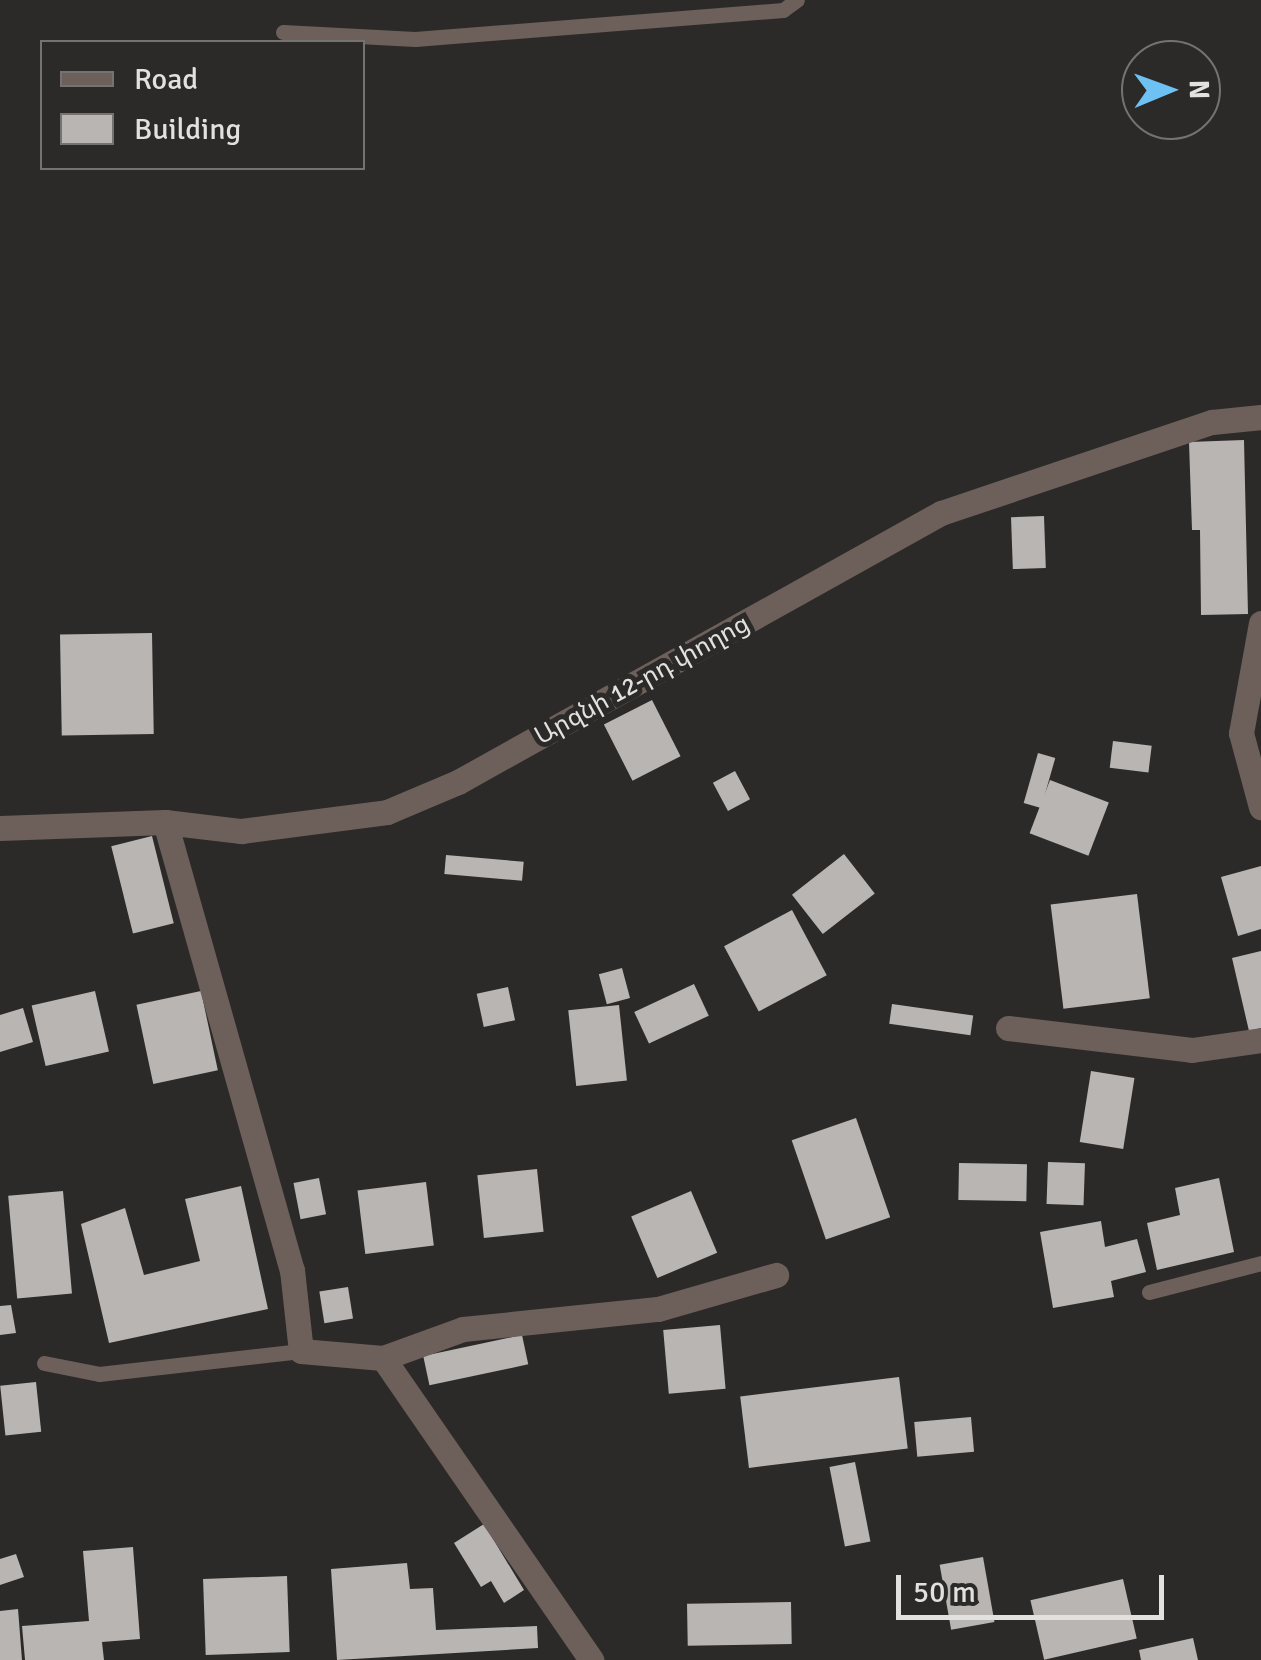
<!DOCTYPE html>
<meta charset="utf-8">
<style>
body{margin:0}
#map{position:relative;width:1261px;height:1660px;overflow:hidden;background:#2c2a28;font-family:Signika,"Noto Sans Armenian",sans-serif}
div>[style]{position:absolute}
.building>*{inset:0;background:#b8b5b3;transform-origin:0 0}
.lane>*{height:15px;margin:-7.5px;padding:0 7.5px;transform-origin:7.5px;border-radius:7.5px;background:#6d605b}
.street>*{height:25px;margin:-12.5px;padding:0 12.5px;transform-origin:12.5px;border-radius:12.5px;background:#6d605b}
span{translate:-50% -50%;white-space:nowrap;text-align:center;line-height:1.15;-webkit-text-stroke:10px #2c2a28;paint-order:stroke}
.street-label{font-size:25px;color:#e2e1df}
.legend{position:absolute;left:40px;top:40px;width:325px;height:130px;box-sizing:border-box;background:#2c2a28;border:2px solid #757371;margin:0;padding:12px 18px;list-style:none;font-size:30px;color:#e2e1df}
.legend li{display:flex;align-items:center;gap:20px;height:50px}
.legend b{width:50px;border:2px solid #757371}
.north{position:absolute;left:1121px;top:40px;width:100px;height:100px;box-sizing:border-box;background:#2c2a28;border:2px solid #757371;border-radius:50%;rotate:89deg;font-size:28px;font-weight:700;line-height:40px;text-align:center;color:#e2e1df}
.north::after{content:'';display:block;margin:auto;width:35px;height:45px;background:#6dc2f3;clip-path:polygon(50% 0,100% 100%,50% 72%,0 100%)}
.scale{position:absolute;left:896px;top:1575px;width:268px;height:45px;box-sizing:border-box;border:5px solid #e2e1df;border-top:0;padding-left:12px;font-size:30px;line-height:35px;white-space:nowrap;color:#e2e1df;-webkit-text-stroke:8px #2c2a28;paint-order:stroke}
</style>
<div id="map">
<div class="building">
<i style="clip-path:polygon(1244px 440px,1248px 614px,1201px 615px,1200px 530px,1192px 530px,1189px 442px)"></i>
<i style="left:1044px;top:516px;width:52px;height:33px;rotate:88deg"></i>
<i style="left:152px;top:633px;width:101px;height:92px;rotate:89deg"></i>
<i style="left:652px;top:700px;width:63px;height:54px;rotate:63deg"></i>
<i style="left:1113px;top:741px;width:39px;height:27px;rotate:7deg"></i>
<i style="left:1038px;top:753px;width:18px;height:52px;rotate:16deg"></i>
<i style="left:735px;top:771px;width:32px;height:25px;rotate:62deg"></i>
<i style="left:1050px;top:780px;width:63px;height:57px;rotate:21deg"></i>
<i style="left:152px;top:836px;width:90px;height:42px;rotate:76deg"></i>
<i style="left:844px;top:854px;width:50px;height:66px;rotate:52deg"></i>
<i style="left:446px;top:855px;width:78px;height:19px;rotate:5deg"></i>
<i style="clip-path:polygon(1261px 866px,1261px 929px,1238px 936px,1221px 877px)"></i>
<i style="left:1137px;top:894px;width:105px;height:87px;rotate:83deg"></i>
<i style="left:792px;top:910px;width:74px;height:77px;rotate:62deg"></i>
<i style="clip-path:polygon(1261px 951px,1261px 1028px,1249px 1031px,1232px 958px)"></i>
<i style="left:622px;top:968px;width:31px;height:24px;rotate:75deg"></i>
<i style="left:694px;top:984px;width:35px;height:66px;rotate:65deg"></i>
<i style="left:508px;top:987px;width:34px;height:32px;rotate:78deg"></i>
<i style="left:95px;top:991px;width:62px;height:65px;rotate:77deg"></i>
<i style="left:201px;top:991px;width:81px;height:66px;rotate:78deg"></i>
<i style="left:892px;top:1004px;width:82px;height:20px;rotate:8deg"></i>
<i style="left:619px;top:1005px;width:76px;height:51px;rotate:84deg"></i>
<i style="clip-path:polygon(23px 1008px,33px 1042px,0 1052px,0 1015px)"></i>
<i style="left:1091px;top:1071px;width:44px;height:72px;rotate:9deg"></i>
<i style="left:856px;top:1118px;width:105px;height:68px;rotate:71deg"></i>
<i style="left:1048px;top:1162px;width:37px;height:42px;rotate:2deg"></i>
<i style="left:959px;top:1163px;width:68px;height:37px;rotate:1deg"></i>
<i style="left:537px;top:1169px;width:63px;height:60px;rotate:84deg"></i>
<i style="left:319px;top:1178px;width:37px;height:26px;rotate:79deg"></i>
<i style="clip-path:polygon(1219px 1178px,1234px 1252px,1157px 1270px,1147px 1223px,1180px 1215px,1175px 1188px)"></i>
<i style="left:426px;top:1182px;width:64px;height:69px;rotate:83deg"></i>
<i style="clip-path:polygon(241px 1186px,268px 1309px,109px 1343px,81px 1224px,125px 1208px,144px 1275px,200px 1261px,185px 1199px)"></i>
<i style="left:63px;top:1191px;width:103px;height:55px;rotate:85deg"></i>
<i style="left:691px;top:1191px;width:67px;height:65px;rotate:67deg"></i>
<i style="clip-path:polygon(1101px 1221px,1105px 1247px,1137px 1239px,1146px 1272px,1111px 1281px,1114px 1297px,1053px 1308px,1040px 1232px)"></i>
<i style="left:348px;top:1287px;width:32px;height:29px;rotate:81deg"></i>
<i style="clip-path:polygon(11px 1305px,16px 1333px,0 1335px,0 1306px)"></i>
<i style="left:720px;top:1325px;width:64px;height:57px;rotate:85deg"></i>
<i style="left:522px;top:1335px;width:30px;height:101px;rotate:78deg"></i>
<i style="left:899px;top:1377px;width:72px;height:160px;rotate:83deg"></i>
<i style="left:36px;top:1382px;width:50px;height:36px;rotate:84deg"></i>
<i style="left:971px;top:1417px;width:35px;height:57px;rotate:85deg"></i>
<i style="left:855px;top:1462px;width:81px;height:26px;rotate:79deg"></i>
<i style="clip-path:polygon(484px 1524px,524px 1590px,504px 1603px,491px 1581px,481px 1587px,454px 1543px)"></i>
<i style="clip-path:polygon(133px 1547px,140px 1639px,102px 1642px,104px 1660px,25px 1660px,22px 1626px,89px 1621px,83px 1551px)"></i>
<i style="clip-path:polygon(16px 1554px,24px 1577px,0 1585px,0 1559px)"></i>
<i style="left:983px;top:1557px;width:66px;height:44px;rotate:80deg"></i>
<i style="clip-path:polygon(407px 1563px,410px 1589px,433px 1588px,436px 1630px,537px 1626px,538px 1648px,337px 1660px,331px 1569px)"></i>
<i style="left:287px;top:1576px;width:76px;height:84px;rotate:88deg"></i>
<i style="left:1123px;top:1579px;width:61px;height:95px;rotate:77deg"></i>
<i style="left:791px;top:1602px;width:42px;height:104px;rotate:89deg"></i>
<i style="clip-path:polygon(18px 1609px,22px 1660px,0 1660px,0 1611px)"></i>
<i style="clip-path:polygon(1193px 1638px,1198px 1660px,1141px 1660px,1139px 1650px)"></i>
</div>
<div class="lane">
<i style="left:283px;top:32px;width:132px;rotate:3deg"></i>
<i style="left:415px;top:39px;width:369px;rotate:-4.5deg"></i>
<i style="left:783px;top:10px;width:17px;rotate:-36deg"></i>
<i style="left:1149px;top:1292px;width:116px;rotate:-14.5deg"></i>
<i style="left:44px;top:1363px;width:56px;rotate:11.3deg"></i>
<i style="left:99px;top:1374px;width:203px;rotate:-6.5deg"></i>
</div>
<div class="street">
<i style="left:1261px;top:623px;width:112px;rotate:100.3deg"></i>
<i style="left:1241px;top:733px;width:77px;rotate:74.9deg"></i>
<i style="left:165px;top:822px;width:466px;rotate:74.2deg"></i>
<i style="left:292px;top:1270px;width:81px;rotate:83.7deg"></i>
<i style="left:301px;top:1351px;width:82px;rotate:4.9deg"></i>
<i style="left:383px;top:1358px;width:367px;rotate:55.4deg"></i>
<i style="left:0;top:828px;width:165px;rotate:-2.1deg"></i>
<i style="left:165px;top:822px;width:77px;rotate:6.8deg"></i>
<i style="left:241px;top:831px;width:147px;rotate:-7.4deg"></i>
<i style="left:387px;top:812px;width:77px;rotate:-22.9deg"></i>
<i style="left:458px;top:782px;width:553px;rotate:-29.12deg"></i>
<i style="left:941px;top:513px;width:286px;rotate:-18.6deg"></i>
<i style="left:1212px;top:422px;width:49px;rotate:-5.8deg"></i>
<i style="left:1008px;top:1028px;width:185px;rotate:6.8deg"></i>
<i style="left:1192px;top:1050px;width:70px;rotate:-8.2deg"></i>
<i style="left:383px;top:1358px;width:85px;rotate:-19.9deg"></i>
<i style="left:463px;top:1329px;width:196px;rotate:-5.9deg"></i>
<i style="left:658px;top:1309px;width:123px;rotate:-16.1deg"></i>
</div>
<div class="street-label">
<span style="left:642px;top:680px;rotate:-29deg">Արզնի 12-րդ փողոց</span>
</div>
<ul class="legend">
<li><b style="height:12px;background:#6d605b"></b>Road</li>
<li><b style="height:28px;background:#b8b5b3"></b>Building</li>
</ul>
<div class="north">N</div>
<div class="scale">50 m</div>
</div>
